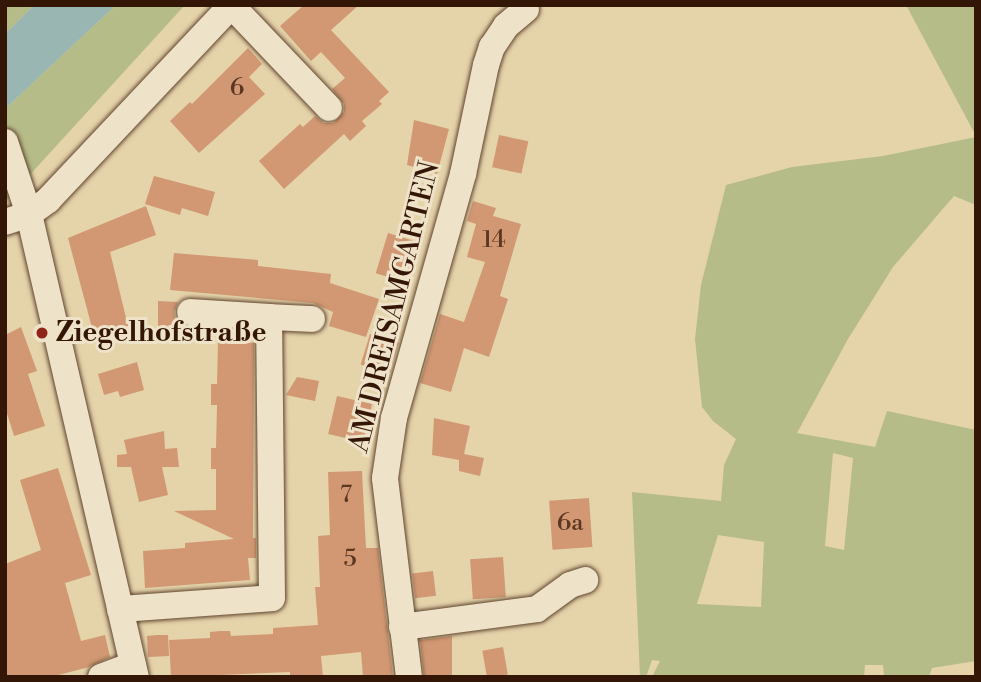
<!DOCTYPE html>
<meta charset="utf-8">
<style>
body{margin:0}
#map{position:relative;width:981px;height:682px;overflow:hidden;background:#e5d3aa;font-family:"Libre Bodoni",serif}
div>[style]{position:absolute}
.green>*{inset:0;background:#b5bc88}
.water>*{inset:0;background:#99b6b2}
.building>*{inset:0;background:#d19873;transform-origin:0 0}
.roads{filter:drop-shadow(0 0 2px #60452f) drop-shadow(0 0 2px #60452f)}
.minor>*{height:26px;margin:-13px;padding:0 13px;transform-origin:13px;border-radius:13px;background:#eee2c8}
.dots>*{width:19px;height:19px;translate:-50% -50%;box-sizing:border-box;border:4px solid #eee2c8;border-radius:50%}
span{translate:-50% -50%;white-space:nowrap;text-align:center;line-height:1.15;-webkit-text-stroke:6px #eee2c8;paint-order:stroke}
.number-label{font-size:24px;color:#5b3621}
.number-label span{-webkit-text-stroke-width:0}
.street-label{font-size:28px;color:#341606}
.poi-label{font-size:28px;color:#341606;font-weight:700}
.left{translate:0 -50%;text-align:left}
.frame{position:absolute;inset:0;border:7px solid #341606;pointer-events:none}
</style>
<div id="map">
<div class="green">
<i style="clip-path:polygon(5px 5px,34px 5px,5px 34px)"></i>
<i style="clip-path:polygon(116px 5px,185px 5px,5px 202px,5px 109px)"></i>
<i style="clip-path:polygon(906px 5px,976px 5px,976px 136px)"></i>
<i style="clip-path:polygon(evenodd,976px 137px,976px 205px,954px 196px,893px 267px,848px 339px,797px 433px,875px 447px,887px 411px,976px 430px,976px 661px,932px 668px,929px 677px,884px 677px,883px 665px,865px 665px,864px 677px,652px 677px,660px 661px,652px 660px,646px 677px,640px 677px,632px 492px,721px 501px,724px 465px,736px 439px,713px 421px,702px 407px,695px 339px,701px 285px,726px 185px,792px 167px,883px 156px,976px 137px,833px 453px,853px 458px,844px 550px,825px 546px,833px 453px,976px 137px,718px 535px,764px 542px,761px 607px,697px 604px,718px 535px)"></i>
</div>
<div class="water">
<i style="clip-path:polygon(34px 5px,116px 5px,5px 109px,5px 34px)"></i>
</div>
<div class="building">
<i style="clip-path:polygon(304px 5px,359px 5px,331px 30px,389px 92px,379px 101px,382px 104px,362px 121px,366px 126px,350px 141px,344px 134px,284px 189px,259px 161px,300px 124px,303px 127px,315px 116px,324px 123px,333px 123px,344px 112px,344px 104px,332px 89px,345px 78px,321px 52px,311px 61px,280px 26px)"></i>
<i style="clip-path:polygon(248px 48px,262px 64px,249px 77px,265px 94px,199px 153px,170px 121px,190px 102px,192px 104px)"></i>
<i style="clip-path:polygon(414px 120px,449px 129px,437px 174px,407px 165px)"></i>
<i style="left:499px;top:135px;width:30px;height:33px;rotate:12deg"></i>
<i style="clip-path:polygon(154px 176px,215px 192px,208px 216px,182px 208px,180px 215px,145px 204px)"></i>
<i style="clip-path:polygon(473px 201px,496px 208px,493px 216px,521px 224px,500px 296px,508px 299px,489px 357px,464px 348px,451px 392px,420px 383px,440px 314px,464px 322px,485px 262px,467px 257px,476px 224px,467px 221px)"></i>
<i style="clip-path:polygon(146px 206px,156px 235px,110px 252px,128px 326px,94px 335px,68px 238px)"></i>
<i style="left:388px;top:233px;width:30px;height:42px;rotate:17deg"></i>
<i style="clip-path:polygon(174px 253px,258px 260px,258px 266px,331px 274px,330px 283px,379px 299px,366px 337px,329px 326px,333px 312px,313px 303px,170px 290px)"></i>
<i style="clip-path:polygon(158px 301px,178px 302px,174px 312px,178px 331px,158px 331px)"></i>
<i style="clip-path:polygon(21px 327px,37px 371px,28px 374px,45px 426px,14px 436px,5px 407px,5px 335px)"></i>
<i style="left:370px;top:334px;width:30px;height:32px;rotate:17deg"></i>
<i style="clip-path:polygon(218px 342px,254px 343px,253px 538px,256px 538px,256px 558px,248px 558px,250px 580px,145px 588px,143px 551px,185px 548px,185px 543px,234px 539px,174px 511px,216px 510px,216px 469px,211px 469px,211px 448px,216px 448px,217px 405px,211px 405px,211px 384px,217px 384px)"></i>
<i style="clip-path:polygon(137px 362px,144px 390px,120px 397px,118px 391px,104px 395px,98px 374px)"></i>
<i style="clip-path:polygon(297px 377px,319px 381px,315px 401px,286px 395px)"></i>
<i style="left:337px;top:396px;width:36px;height:39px;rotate:13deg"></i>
<i style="clip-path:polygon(434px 418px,470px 426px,464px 454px,484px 458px,480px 476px,459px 471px,459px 460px,432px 455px)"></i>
<i style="clip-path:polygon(164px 431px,165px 449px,177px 448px,179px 467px,162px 467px,168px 495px,139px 502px,131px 467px,117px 467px,117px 455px,127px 454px,124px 440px)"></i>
<i style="clip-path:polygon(58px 468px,91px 575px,65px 583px,81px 641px,105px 635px,110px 657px,89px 667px,51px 677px,5px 677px,5px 564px,41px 550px,20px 480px)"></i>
<i style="clip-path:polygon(362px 471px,366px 548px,378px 548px,393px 677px,363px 677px,361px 652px,321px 656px,323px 677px,290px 677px,290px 672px,171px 677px,169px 640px,210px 638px,210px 632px,220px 631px,230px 631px,231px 636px,273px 634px,273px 628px,318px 625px,315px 587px,320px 587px,318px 536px,330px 535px,328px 472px)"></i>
<i style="left:589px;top:498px;width:49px;height:40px;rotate:86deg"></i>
<i style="left:503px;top:557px;width:40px;height:33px;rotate:86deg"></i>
<i style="left:433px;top:571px;width:25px;height:21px;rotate:83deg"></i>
<i style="clip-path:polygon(157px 635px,168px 635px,169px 656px,148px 657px,147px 636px)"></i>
<i style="clip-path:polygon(452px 636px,452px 677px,424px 677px,420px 640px)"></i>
<i style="left:503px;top:647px;width:28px;height:21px;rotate:80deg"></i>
</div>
<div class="roads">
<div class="minor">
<i style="left:231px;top:5px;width:142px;rotate:46.4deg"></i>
<i style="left:5px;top:142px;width:76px;rotate:71.6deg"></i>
<i style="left:29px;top:214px;width:475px;rotate:77deg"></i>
<i style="left:5px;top:222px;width:25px;rotate:-18deg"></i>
<i style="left:29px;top:214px;width:24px;rotate:-36deg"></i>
<i style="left:48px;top:200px;width:268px;rotate:-46.7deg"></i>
<i style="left:269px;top:317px;width:43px;rotate:2.7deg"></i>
<i style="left:120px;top:609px;width:152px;rotate:-4.1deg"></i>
<i style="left:272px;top:598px;width:281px;rotate:-90.6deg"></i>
<i style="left:269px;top:317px;width:79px;rotate:-176.4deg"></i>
<i style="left:402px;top:627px;width:136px;rotate:-7.6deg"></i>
<i style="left:537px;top:609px;width:41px;rotate:-36deg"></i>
<i style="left:570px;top:585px;width:16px;rotate:-18deg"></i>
<i style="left:101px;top:677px;width:34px;rotate:-21deg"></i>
<i style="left:409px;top:677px;width:200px;rotate:-96.9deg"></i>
<i style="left:385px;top:478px;width:61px;rotate:-81.5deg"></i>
<i style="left:394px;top:418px;width:254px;rotate:-74.2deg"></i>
<i style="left:463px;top:174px;width:111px;rotate:-78.1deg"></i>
<i style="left:486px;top:65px;width:19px;rotate:-72deg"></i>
<i style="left:492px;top:47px;width:25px;rotate:-56deg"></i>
<i style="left:506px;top:26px;width:26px;rotate:-40deg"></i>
</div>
</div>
<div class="dots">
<i style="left:42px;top:333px;background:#8f2418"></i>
</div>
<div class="number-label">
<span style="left:237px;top:89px">6</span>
<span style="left:494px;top:241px">14</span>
<span style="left:346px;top:496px">7</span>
<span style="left:570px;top:524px">6a</span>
<span style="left:350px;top:560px">5</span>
</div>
<div class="street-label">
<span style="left:395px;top:307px;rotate:-76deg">AM DREISAMGARTEN</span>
</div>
<div class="poi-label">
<span class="left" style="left:56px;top:333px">Ziegelhofstraße</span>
</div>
<div class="frame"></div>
</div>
